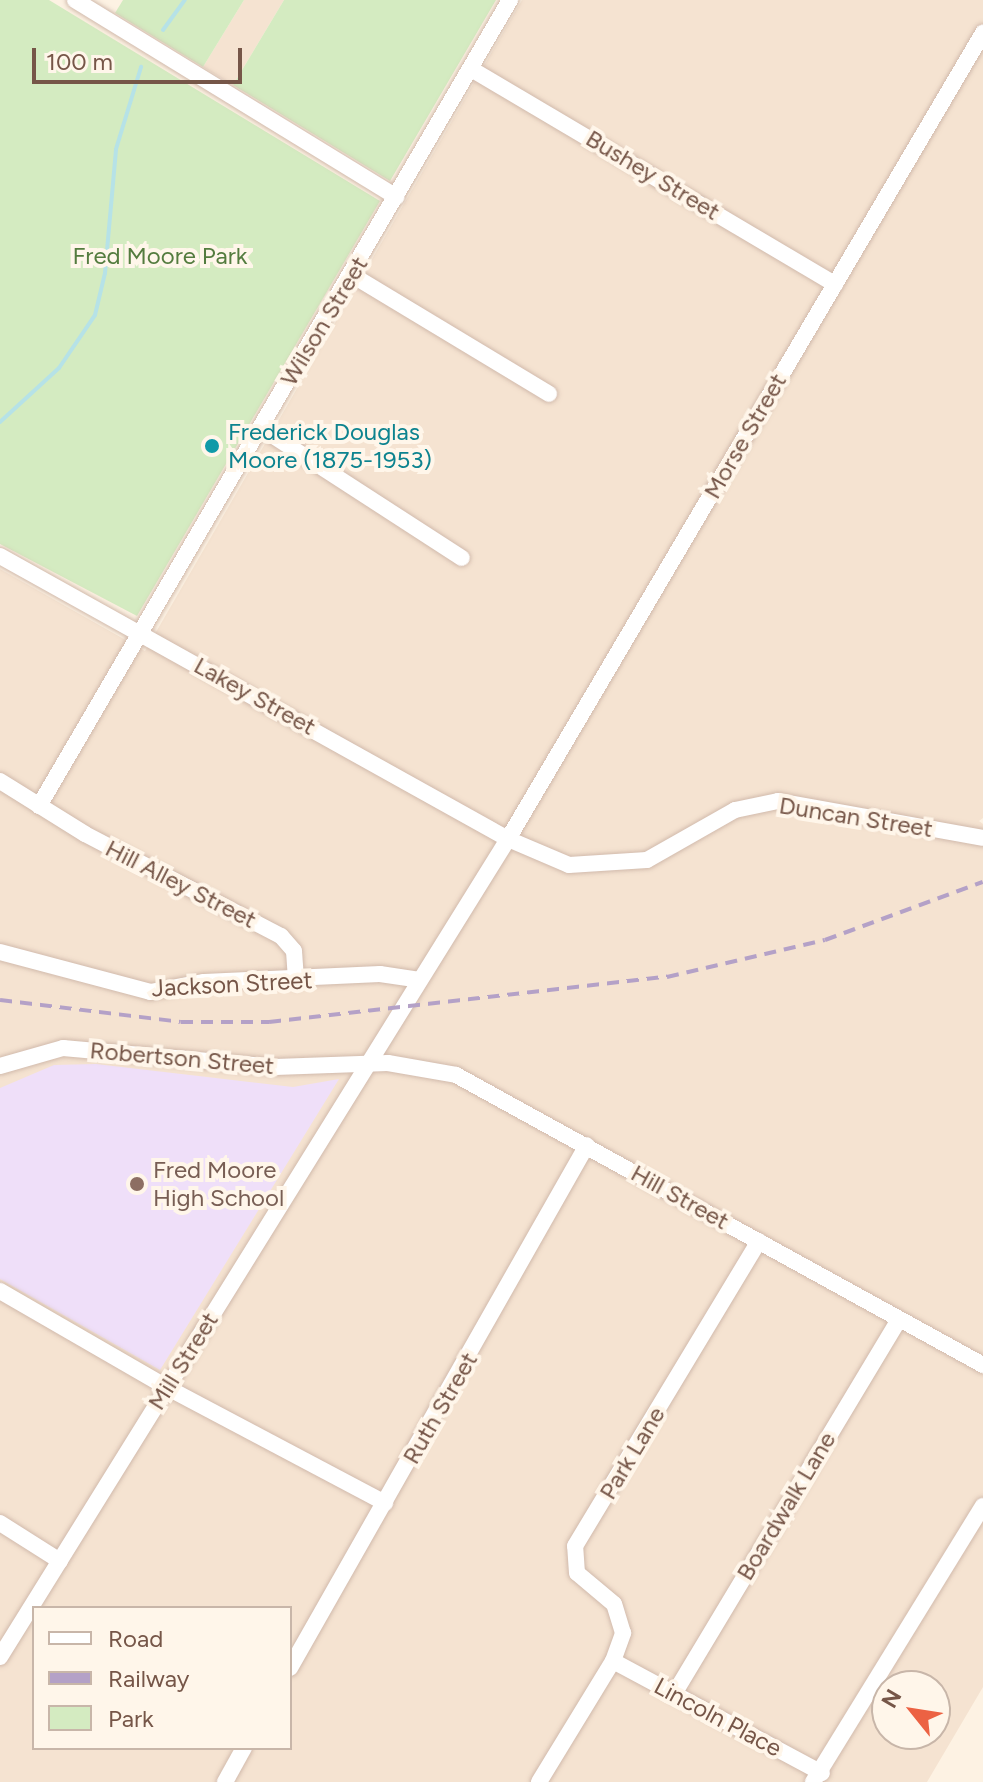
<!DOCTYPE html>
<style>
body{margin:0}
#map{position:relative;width:983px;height:1782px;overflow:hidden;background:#fdf2e3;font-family:Figtree,sans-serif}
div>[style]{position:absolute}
.residential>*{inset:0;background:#f5e3d1}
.education>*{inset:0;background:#efdff9}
.green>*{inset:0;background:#d4ebc1}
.stream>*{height:4px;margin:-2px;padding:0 2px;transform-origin:2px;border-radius:2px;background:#b6e2e7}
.roads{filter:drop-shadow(0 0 2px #d1baac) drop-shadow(0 0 2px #d1baac)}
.minor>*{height:16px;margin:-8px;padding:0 8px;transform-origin:8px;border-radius:8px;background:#fff}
.rail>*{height:4px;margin-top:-2px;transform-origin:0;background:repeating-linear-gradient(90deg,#b4a1c7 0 12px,transparent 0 20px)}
.dots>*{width:22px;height:22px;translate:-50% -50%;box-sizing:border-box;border:4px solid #fff6ea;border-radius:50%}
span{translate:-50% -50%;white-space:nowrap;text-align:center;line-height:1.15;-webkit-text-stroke:8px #fff6ea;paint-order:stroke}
.street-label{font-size:24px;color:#765648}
.park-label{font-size:24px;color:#547c3f}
.culture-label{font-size:24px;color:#0d838f}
.left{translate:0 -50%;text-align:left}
.education-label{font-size:24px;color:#785e54}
.legend{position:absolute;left:32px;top:1606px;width:260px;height:144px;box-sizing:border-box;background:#fff6ea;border:2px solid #c8b6a9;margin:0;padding:10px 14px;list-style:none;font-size:24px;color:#765648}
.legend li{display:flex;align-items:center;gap:16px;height:40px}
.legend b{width:40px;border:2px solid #c8b6a9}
.north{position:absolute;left:871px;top:1670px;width:80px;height:80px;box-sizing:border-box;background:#fff6ea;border:2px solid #c8b6a9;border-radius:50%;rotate:300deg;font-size:22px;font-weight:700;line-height:32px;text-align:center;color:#765648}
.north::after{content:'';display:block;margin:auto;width:28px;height:36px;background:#ec6243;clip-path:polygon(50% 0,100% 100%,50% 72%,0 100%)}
.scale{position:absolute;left:32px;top:48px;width:210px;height:36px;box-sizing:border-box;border:4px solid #765648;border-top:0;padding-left:10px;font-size:24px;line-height:28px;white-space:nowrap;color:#765648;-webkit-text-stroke:6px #fff6ea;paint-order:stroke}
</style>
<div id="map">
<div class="residential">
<i style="clip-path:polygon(244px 0,284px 0,233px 85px,203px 67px)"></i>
<i style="clip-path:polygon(evenodd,522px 0,983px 0,983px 818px,979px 821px,983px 824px,983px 1687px,927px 1782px,0 1782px,0 569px,145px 651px,522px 0,34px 1608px,290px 1608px,290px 1748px,34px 1748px,34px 1608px,522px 0,887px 1686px,935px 1686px,935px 1734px,887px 1734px,887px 1686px)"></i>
</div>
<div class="education">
<i style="clip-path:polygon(96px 1064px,293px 1087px,339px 1079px,160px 1370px,0 1279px,0 1088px,54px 1065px)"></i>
</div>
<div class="green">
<i style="clip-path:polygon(0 0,49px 0,380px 201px,137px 616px,0 544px)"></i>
<i style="clip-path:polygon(123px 0,244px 0,203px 67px,115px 13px)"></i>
<i style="clip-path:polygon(284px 0,496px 0,390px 181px,233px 85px)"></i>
</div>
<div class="stream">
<i style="left:163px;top:30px;width:37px;rotate:-54deg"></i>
<i style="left:0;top:422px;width:80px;rotate:-42.5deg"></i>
<i style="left:59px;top:368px;width:64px;rotate:-55.8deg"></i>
<i style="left:95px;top:315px;width:43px;rotate:-76.6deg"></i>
<i style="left:105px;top:273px;width:124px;rotate:-84.9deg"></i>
<i style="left:116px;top:149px;width:86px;rotate:-73deg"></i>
</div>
<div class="roads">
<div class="minor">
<i style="left:75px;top:0;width:377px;rotate:31.5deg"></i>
<i style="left:471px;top:69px;width:423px;rotate:30.6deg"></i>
<i style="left:352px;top:275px;width:230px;rotate:31.1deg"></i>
<i style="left:261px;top:428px;width:239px;rotate:32.9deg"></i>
<i style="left:0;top:556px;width:582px;rotate:29.12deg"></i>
<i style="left:508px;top:839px;width:66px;rotate:23.1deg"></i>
<i style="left:569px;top:865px;width:78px;rotate:-3.7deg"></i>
<i style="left:647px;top:860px;width:101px;rotate:-29.6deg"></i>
<i style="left:735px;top:810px;width:44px;rotate:-11.8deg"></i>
<i style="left:778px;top:801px;width:208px;rotate:10.2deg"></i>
<i style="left:0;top:781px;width:100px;rotate:31.9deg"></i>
<i style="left:85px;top:834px;width:221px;rotate:27.5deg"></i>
<i style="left:281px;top:936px;width:20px;rotate:49deg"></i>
<i style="left:294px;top:951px;width:30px;rotate:86deg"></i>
<i style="left:39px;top:806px;width:934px;rotate:-59.7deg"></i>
<i style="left:0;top:952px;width:155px;rotate:14.9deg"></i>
<i style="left:150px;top:992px;width:55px;rotate:-10.5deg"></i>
<i style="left:204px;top:982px;width:176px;rotate:-2.6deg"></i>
<i style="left:380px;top:974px;width:40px;rotate:8.5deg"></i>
<i style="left:0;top:1066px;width:66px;rotate:-15.9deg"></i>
<i style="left:63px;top:1048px;width:213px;rotate:5.1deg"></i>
<i style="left:275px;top:1067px;width:113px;rotate:-2deg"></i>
<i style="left:388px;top:1063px;width:69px;rotate:10deg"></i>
<i style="left:456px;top:1075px;width:602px;rotate:28.82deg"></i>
<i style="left:0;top:1291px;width:192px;rotate:30deg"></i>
<i style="left:166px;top:1387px;width:248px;rotate:27.9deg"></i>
<i style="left:0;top:1523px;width:71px;rotate:32.3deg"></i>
<i style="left:0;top:1657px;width:963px;rotate:-58.16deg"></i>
<i style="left:508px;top:839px;width:936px;rotate:-59.49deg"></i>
<i style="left:613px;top:1661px;width:237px;rotate:28.2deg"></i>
<i style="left:290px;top:1668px;width:601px;rotate:-60.41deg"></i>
<i style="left:674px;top:1694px;width:437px;rotate:-59deg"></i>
<i style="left:225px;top:1782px;width:39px;rotate:-61deg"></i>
<i style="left:539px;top:1782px;width:142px;rotate:-58.6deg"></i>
<i style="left:613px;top:1661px;width:30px;rotate:-70deg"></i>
<i style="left:623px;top:1633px;width:30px;rotate:-107deg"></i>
<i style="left:614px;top:1604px;width:48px;rotate:-140deg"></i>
<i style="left:577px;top:1573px;width:27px;rotate:-94deg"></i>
<i style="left:575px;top:1546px;width:356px;rotate:-58.9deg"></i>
<i style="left:813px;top:1782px;width:324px;rotate:-58.4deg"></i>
</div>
</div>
<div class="rail">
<i style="left:0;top:1000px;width:182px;rotate:6.9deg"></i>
<i style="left:181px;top:1022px;width:88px"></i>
<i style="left:269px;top:1022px;width:401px;rotate:-6.5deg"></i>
<i style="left:667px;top:977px;width:162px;rotate:-13.2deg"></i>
<i style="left:825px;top:940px;width:168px;rotate:-20.2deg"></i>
</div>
<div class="dots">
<i style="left:212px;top:446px;background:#0f9aa8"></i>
<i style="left:137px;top:1184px;background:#8d6e63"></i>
</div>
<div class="street-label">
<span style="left:653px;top:175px;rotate:31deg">Bushey Street</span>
<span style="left:324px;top:321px;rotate:-59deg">Wilson Street</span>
<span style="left:745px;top:436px;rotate:-60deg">Morse Street</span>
<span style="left:255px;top:696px;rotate:29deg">Lakey Street</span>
<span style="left:856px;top:817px;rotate:9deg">Duncan Street</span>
<span style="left:181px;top:884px;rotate:27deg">Hill Alley Street</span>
<span style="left:232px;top:984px;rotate:-3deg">Jackson Street</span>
<span style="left:182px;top:1058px;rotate:5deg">Robertson Street</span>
<span style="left:680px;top:1197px;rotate:29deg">Hill Street</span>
<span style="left:183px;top:1361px;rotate:-58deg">Mill Street</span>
<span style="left:440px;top:1408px;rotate:-60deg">Ruth Street</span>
<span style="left:632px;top:1453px;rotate:-59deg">Park Lane</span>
<span style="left:786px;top:1506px;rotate:-59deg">Boardwalk Lane</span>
<span style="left:718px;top:1717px;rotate:28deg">Lincoln Place</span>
</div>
<div class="park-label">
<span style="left:160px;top:256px">Fred Moore Park</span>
</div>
<div class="culture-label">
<span class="left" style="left:228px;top:446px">Frederick Douglas<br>Moore (1875-1953)</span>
</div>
<div class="education-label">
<span class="left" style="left:153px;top:1184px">Fred Moore<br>High School</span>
</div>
<ul class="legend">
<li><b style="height:10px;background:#fff"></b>Road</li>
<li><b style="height:10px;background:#b4a1c7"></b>Railway</li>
<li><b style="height:22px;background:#d4ebc1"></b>Park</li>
</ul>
<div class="north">N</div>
<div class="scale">100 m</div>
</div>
